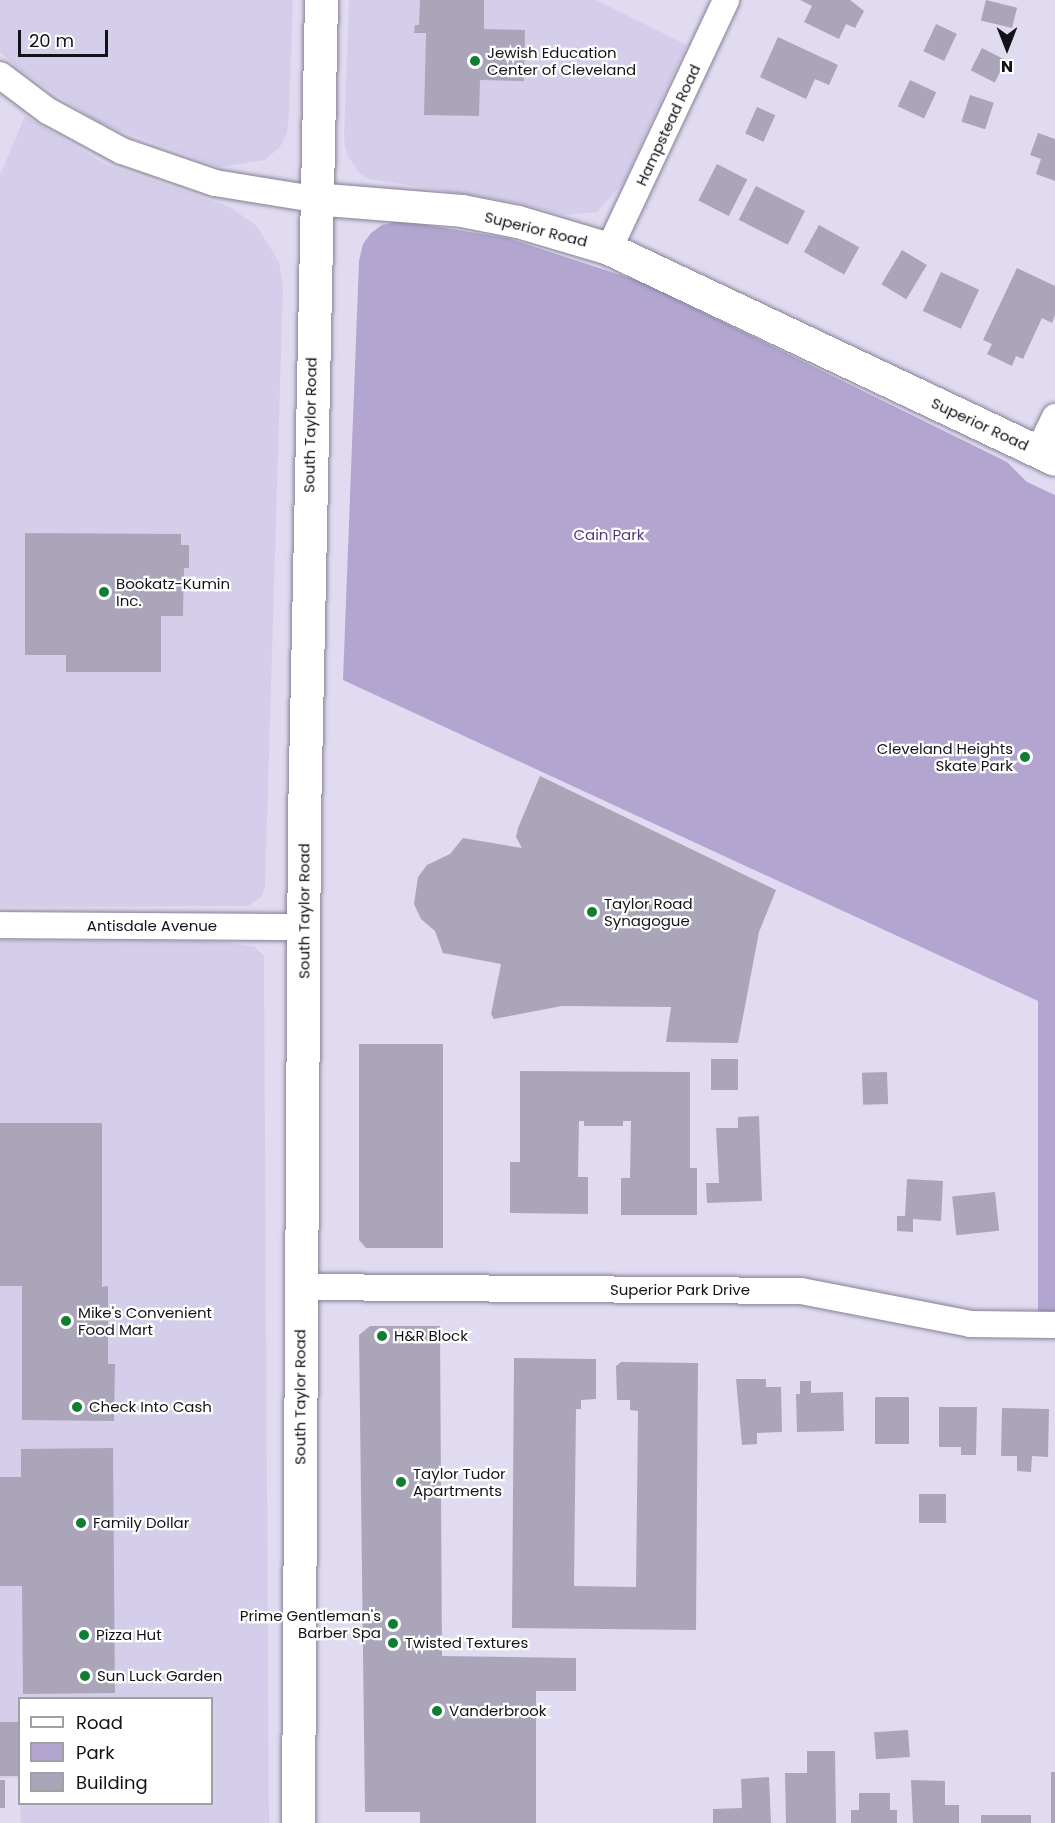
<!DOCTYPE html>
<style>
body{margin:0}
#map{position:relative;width:1055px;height:1823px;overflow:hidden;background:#e1dbf1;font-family:Poppins,sans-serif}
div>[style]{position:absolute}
.built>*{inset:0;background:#d5ceea}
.green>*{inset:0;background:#b2a6d1}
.building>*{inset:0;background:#aba5ba;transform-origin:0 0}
.roads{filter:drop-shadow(0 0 2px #878195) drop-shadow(0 0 2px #878195)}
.minor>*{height:26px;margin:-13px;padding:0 13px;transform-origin:13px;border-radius:13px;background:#fff}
.tertiary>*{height:32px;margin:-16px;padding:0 16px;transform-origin:16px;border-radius:16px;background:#fff}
.secondary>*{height:33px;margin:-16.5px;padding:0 16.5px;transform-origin:16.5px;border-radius:16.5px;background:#fff}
.dots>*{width:16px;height:16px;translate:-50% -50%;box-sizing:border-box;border:3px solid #fff;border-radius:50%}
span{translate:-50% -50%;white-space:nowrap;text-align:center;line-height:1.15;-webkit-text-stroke:4.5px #fff;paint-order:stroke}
.poi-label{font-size:15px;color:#141219}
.left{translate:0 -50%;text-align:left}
.right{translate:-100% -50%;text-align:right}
.street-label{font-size:15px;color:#141219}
.park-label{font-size:15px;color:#523781}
.legend{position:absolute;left:18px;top:1697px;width:195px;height:108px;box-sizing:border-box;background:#fff;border:2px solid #a1a0a3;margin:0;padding:8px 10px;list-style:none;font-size:18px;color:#141219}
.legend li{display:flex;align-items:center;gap:12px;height:30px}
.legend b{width:30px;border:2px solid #a1a0a3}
.north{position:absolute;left:977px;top:18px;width:60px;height:60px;-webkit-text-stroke:4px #fff;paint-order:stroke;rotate:180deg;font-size:16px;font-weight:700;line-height:24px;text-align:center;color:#141219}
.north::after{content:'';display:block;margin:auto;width:21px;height:27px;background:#141219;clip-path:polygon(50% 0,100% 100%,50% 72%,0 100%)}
.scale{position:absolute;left:18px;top:30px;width:90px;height:27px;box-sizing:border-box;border:3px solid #141219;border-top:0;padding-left:8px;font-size:18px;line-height:21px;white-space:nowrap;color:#141219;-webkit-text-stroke:4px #fff;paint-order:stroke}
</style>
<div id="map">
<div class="built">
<i style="clip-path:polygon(0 0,293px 0,289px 112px,287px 133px,280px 147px,265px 160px,220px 167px,100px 123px,21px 71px,0 52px)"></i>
<i style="clip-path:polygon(349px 0,596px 0,687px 45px,623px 183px,597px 212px,564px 215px,519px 203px,369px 179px,360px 174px,347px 155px,344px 139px)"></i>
<i style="clip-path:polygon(25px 116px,105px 164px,230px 207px,257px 226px,279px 262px,283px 288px,265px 887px,261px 897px,248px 906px,0 907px,0 175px)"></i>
<i style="clip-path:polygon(0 940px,224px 942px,255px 947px,264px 956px,269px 1823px,21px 1823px,20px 1804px,212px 1804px,212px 1698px,20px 1698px,19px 1778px,0 1778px)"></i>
</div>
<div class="green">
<i style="clip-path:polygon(401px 221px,507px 238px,642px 282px,1007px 462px,1027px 482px,1055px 495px,1055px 1311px,1038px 1311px,1038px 1001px,343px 680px,359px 261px,363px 244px,371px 233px,382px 225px)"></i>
</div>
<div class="building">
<i style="clip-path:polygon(420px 0,484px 0,484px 29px,525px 30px,524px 81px,480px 80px,479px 116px,424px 115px,426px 33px,414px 33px,415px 25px,419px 25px)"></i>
<i style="clip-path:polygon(800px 0,850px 0,864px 11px,855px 28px,846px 24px,839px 39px,804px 22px,812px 6px)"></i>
<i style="left:986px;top:0;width:32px;height:21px;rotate:14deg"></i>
<i style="left:936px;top:24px;width:23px;height:30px;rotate:25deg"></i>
<i style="clip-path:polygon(778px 37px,838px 65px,829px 85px,815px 79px,806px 99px,760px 77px)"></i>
<i style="left:982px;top:48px;width:27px;height:25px;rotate:27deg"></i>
<i style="left:910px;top:80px;width:29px;height:29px;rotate:25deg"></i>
<i style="left:970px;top:95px;width:25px;height:28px;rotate:18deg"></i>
<i style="left:757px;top:107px;width:20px;height:29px;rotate:24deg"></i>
<i style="clip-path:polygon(1038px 133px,1055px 139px,1055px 181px,1036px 174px,1041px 159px,1030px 155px)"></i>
<i style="left:717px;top:164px;width:34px;height:41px;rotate:27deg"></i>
<i style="left:756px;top:186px;width:55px;height:38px;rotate:27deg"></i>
<i style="left:819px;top:225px;width:46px;height:31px;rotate:29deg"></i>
<i style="left:902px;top:250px;width:29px;height:40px;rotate:31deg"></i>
<i style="clip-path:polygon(1017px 268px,1055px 286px,1055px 315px,1052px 323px,1042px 318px,1023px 359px,1016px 356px,1012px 366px,987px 354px,992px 344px,983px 340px)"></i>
<i style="left:941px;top:272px;width:42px;height:43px;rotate:25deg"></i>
<i style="clip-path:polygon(25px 533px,181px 534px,181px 545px,189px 545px,189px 568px,184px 568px,183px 616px,161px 616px,161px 672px,66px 672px,66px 655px,25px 655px)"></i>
<i style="clip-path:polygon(540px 776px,776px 890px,759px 932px,738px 1043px,666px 1042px,671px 1007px,562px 1006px,494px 1019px,491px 1014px,501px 964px,443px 953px,435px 931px,421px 919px,414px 904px,418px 877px,427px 865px,450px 854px,463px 838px,522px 848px,516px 837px,518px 828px)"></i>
<i style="clip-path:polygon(359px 1044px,443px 1044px,443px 1248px,366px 1248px,359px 1240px)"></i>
<i style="left:711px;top:1059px;width:27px;height:31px"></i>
<i style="clip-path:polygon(520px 1071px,690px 1072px,690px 1168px,697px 1168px,697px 1215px,621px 1215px,621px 1178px,630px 1178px,631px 1121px,623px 1121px,623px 1126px,584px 1126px,584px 1121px,579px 1121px,578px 1177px,588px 1177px,588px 1214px,510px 1213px,510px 1162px,520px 1162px)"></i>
<i style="left:887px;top:1072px;width:32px;height:25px;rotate:88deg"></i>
<i style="clip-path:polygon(759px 1116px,762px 1201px,707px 1203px,706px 1183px,719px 1183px,716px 1128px,738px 1128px,738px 1117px)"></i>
<i style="clip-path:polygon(0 1123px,102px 1123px,102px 1287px,108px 1286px,108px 1364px,115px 1364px,114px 1421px,22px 1420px,22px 1286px,0 1286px)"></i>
<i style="clip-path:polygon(907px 1179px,943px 1181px,941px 1221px,913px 1219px,913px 1232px,897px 1231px,897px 1216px,905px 1216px)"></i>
<i style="left:995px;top:1192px;width:39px;height:43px;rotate:84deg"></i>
<i style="clip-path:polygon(370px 1326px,440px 1326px,442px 1656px,576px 1658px,576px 1691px,536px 1691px,536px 1823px,420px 1823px,420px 1812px,365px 1812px,359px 1335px)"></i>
<i style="clip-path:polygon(514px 1358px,596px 1359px,596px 1399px,581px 1400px,581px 1409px,576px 1409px,574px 1586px,636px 1587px,638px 1411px,630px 1410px,630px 1400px,617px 1400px,616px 1366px,621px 1362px,698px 1363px,696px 1630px,512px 1628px)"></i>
<i style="clip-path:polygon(736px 1379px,766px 1379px,766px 1387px,781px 1387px,782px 1432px,757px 1433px,757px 1444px,742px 1445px)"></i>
<i style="clip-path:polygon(800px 1381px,811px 1381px,811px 1393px,843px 1392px,844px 1431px,797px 1432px,796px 1394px,800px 1394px)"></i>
<i style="left:875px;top:1397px;width:34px;height:47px"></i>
<i style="clip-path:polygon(939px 1407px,977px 1407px,976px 1455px,961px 1455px,961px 1447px,939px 1447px)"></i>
<i style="clip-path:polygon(1002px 1408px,1049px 1409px,1048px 1457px,1032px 1456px,1031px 1472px,1017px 1471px,1017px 1456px,1001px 1456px)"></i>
<i style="clip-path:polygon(113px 1448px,115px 1693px,23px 1694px,22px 1586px,0 1586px,0 1477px,21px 1477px,21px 1449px)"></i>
<i style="left:919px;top:1494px;width:27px;height:29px"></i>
<i style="left:0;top:1722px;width:20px;height:54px"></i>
<i style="left:908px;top:1730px;width:27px;height:34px;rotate:86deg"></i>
<i style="clip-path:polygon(807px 1751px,835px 1751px,836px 1823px,786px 1823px,785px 1773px,807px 1773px)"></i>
<i style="left:1051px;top:1772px;width:4px;height:51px"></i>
<i style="clip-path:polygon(769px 1777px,771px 1823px,713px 1823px,713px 1809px,742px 1808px,741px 1779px)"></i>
<i style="left:0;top:1780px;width:5px;height:28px"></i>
<i style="clip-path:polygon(911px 1780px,945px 1781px,945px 1805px,959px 1805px,959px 1823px,913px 1823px)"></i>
<i style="clip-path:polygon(859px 1793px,890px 1793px,890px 1810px,897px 1810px,897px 1823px,851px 1823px,851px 1810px,859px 1810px)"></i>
<i style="left:1031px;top:1815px;width:8px;height:50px;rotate:90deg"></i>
</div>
<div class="roads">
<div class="minor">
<i style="left:0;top:75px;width:60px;rotate:36.9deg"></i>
<i style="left:48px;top:111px;width:84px;rotate:28.4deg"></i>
<i style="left:122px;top:151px;width:98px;rotate:19deg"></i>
<i style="left:215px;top:183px;width:100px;rotate:9.2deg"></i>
<i style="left:609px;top:249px;width:275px;rotate:-64.8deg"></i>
<i style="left:1038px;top:452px;width:39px;rotate:-64deg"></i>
<i style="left:0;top:925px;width:304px;rotate:0.4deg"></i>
<i style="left:301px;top:1287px;width:500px;rotate:0.46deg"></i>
<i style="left:801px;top:1291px;width:172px;rotate:11deg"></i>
<i style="left:970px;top:1324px;width:85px;rotate:0.7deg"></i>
</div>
<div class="tertiary">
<i style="left:314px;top:199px;width:148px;rotate:4.6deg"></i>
<i style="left:462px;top:211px;width:57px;rotate:11.1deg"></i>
<i style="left:518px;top:222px;width:95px;rotate:16.5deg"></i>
<i style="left:609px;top:249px;width:493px;rotate:25.3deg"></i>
</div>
<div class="secondary">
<i style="left:298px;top:1823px;width:1005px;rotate:-89.66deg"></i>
<i style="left:304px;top:818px;width:818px;rotate:-88.81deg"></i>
</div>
</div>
<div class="dots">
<i style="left:475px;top:61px;background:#0f7d32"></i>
<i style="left:104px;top:592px;background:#0f7d32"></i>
<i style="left:1025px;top:757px;background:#0f7d32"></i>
<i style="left:592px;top:912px;background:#0f7d32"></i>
<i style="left:66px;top:1321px;background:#0f7d32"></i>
<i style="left:382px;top:1336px;background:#0f7d32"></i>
<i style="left:77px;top:1407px;background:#0f7d32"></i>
<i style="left:401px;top:1482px;background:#0f7d32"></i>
<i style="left:81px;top:1523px;background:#0f7d32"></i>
<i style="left:393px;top:1624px;background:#0f7d32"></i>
<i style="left:84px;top:1635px;background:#0f7d32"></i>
<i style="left:393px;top:1643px;background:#0f7d32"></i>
<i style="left:85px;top:1676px;background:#0f7d32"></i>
<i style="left:437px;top:1711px;background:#0f7d32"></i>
</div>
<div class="poi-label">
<span class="left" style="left:487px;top:61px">Jewish Education<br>Center of Cleveland</span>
<span class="left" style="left:116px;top:592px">Bookatz-Kumin<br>Inc.</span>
<span class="right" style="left:1013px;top:757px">Cleveland Heights<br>Skate Park</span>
<span class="left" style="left:604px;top:912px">Taylor Road<br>Synagogue</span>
<span class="left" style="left:78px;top:1321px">Mike's Convenient<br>Food Mart</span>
<span class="left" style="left:394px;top:1336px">H&amp;R Block</span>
<span class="left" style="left:89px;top:1407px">Check Into Cash</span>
<span class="left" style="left:413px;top:1482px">Taylor Tudor<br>Apartments</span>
<span class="left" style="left:93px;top:1523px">Family Dollar</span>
<span class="right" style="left:381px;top:1624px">Prime Gentleman's<br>Barber Spa</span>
<span class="left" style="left:96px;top:1635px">Pizza Hut</span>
<span class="left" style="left:405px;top:1643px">Twisted Textures</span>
<span class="left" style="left:97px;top:1676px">Sun Luck Garden</span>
<span class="left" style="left:449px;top:1711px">Vanderbrook</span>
</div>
<div class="street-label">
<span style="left:668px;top:125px;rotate:-65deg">Hampstead Road</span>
<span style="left:536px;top:229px;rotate:14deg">Superior Road</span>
<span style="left:980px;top:424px;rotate:25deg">Superior Road</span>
<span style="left:310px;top:425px;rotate:-89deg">South Taylor Road</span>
<span style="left:304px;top:911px;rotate:-90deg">South Taylor Road</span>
<span style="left:152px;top:926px">Antisdale Avenue</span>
<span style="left:680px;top:1290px">Superior Park Drive</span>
<span style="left:300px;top:1397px;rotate:-90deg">South Taylor Road</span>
</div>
<div class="park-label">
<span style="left:609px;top:535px">Cain Park</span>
</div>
<ul class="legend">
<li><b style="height:8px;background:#fff"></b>Road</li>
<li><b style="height:16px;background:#b2a6d1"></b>Park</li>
<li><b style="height:16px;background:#aba5ba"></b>Building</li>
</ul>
<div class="north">N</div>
<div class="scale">20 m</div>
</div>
